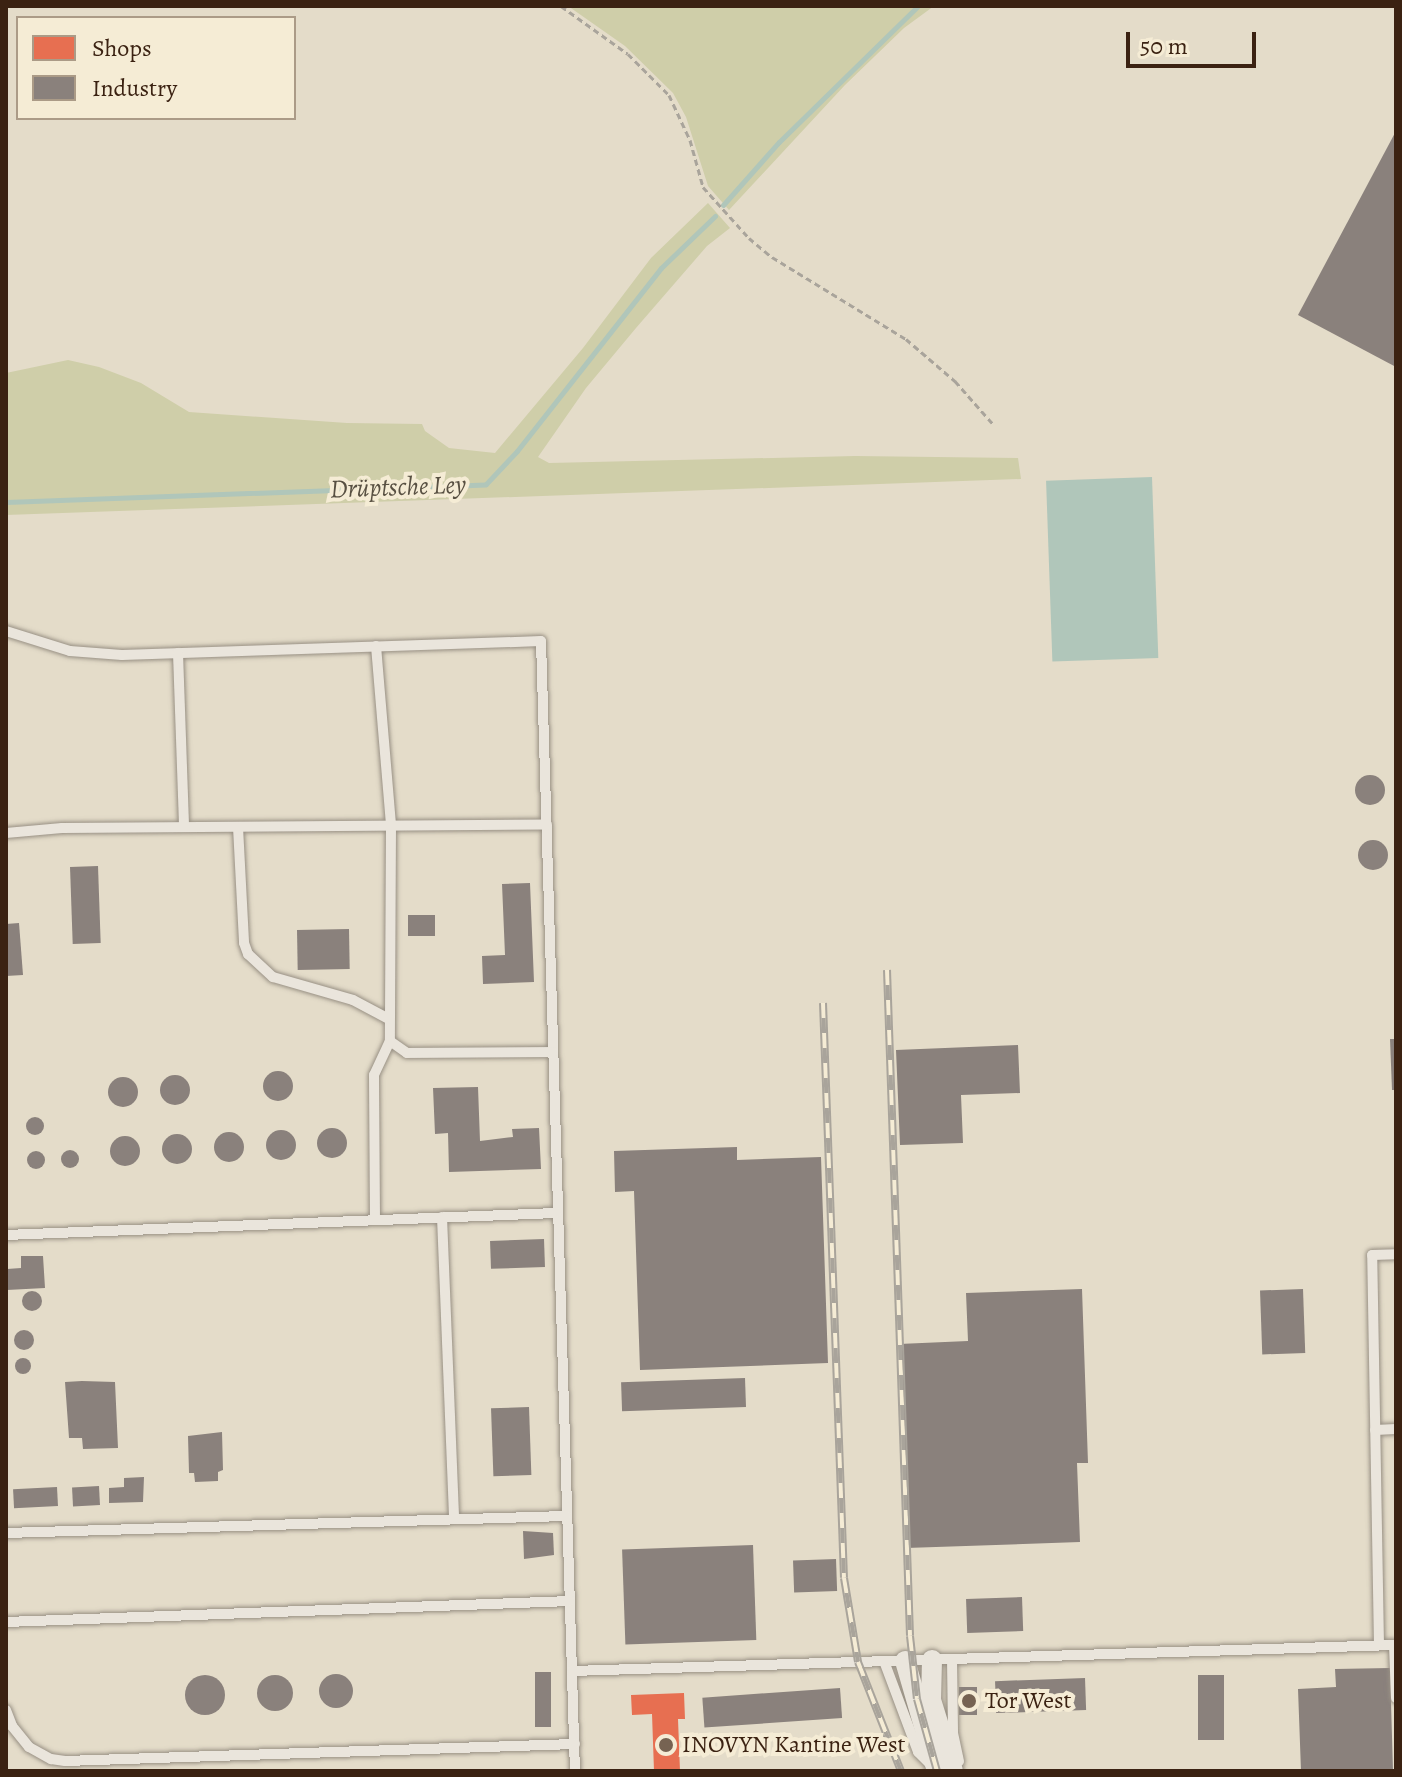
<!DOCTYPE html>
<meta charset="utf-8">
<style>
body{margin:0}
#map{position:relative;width:1402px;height:1777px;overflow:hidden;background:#e4dcc9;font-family:Alegreya,serif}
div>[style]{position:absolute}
.green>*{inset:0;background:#cfcea9}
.water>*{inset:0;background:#b0c6ba;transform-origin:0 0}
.shops>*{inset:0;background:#e76f51}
.industry>*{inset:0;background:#8a817c;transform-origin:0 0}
.round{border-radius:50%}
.stream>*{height:5px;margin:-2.5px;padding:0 2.5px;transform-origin:2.5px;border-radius:2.5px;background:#b0c6ba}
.path>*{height:3px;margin-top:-1.5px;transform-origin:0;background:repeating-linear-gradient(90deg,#a9a49b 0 6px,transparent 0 10px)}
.roads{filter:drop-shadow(0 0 2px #989084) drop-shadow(0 0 2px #989084)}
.lane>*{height:10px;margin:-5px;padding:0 5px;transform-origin:5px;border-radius:5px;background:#eae5dc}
.street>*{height:20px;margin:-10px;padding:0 10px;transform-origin:10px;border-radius:10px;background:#eae5dc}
.rail>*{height:8px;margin-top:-4px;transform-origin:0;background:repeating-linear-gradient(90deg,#f5ecd5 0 15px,#a9a49b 0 30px);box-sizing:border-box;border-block:2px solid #a9a49b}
.dots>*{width:22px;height:22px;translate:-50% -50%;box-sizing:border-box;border:4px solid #f5ecd5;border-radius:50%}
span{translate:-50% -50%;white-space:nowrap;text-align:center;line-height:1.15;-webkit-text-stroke:8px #f5ecd5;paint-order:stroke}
.poi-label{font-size:24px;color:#3b2212}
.left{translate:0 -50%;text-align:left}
.water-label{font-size:26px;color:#585042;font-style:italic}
.frame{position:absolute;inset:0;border:8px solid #3b2212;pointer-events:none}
.legend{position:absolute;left:16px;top:16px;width:280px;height:104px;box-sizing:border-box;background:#f5ecd5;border:2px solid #ab9b87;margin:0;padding:10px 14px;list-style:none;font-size:24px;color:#3b2212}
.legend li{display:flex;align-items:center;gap:16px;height:40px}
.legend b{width:40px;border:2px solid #ab9b87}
.scale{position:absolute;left:1126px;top:32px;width:130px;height:36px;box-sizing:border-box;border:4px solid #3b2212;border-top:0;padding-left:10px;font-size:24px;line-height:28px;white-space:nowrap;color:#3b2212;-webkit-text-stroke:6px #f5ecd5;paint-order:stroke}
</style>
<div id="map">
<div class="green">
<i style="clip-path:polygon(568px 6px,934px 6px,904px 28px,845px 85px,729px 210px,708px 186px,686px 117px,673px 93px,625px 46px)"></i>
<i style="clip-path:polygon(708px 203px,730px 228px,707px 246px,636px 328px,586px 388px,538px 457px,549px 463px,855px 456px,1018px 458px,1021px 479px,6px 515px,6px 373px,68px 360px,99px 367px,141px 383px,189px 412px,347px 423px,422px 424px,425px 431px,449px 448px,495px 453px,583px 348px,651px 258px)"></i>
</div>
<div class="water">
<i style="left:1152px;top:477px;width:181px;height:106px;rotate:88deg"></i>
</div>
<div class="shops">
<i style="clip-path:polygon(684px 1693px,685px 1719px,678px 1719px,680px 1771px,654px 1771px,652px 1714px,632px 1715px,631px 1695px)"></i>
</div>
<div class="industry">
<i style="clip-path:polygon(1396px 131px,1396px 367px,1298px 315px)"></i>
<i class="round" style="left:1355px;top:775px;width:30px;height:30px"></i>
<i class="round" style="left:1358px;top:840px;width:30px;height:30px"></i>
<i style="left:98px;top:866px;width:77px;height:28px;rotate:88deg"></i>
<i style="clip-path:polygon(530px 883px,534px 982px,483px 984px,482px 956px,505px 955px,502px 884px)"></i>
<i style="left:435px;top:915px;width:21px;height:27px;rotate:90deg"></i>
<i style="clip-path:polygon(19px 923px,23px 975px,6px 976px,6px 924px)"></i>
<i style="left:349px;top:929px;width:40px;height:52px;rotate:89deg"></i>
<i style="clip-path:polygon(1390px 1039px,1396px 1039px,1396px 1090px,1392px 1090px)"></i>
<i style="clip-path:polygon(1018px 1045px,1020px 1093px,961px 1095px,963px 1143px,900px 1145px,896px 1050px)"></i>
<i class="round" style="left:263px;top:1071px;width:30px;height:30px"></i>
<i class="round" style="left:160px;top:1075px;width:30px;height:30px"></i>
<i class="round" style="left:108px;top:1077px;width:30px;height:30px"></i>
<i style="clip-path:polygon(478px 1087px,480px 1141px,513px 1137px,512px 1129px,539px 1128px,541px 1169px,449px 1172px,448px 1133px,435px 1134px,433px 1088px)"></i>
<i class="round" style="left:26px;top:1117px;width:18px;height:18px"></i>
<i class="round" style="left:317px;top:1128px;width:30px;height:30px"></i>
<i class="round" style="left:266px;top:1130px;width:30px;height:30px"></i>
<i class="round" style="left:214px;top:1132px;width:30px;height:30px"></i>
<i class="round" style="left:162px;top:1134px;width:30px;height:30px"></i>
<i class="round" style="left:110px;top:1136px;width:30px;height:30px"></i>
<i style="clip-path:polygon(737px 1147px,737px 1160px,821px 1157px,828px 1363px,640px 1370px,634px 1191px,615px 1192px,614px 1151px)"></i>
<i class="round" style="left:61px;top:1150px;width:18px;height:18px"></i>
<i class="round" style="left:27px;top:1151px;width:18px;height:18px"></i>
<i style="left:544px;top:1239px;width:28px;height:54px;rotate:88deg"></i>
<i style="clip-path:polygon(21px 1256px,43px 1256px,45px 1288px,7px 1290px,7px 1269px,21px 1268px)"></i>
<i style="clip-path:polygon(1082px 1289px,1088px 1463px,1077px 1463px,1080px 1542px,906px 1548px,899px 1344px,968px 1341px,966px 1293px)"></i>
<i style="left:1303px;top:1289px;width:64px;height:43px;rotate:88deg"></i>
<i class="round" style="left:22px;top:1291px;width:20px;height:20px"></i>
<i class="round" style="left:14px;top:1330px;width:20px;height:20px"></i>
<i class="round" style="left:15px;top:1358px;width:16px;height:16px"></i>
<i style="left:745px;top:1378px;width:29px;height:124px;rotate:88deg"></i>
<i style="clip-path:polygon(82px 1381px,115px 1382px,118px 1448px,83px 1449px,82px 1438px,69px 1438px,65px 1382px)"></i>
<i style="left:529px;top:1407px;width:68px;height:38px;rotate:88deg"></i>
<i style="clip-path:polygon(222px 1432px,223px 1470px,218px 1472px,218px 1481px,195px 1482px,194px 1473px,189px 1473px,188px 1436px)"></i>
<i style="clip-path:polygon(144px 1477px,143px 1502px,109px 1503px,109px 1488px,124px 1487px,124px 1478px)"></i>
<i style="left:99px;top:1486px;width:19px;height:27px;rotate:87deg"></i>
<i style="left:57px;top:1487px;width:19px;height:44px;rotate:87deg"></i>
<i style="clip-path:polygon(523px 1531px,553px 1533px,554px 1555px,524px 1559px)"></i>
<i style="left:753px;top:1545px;width:95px;height:131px;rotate:88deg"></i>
<i style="left:836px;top:1559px;width:32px;height:43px;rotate:88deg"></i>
<i style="left:1022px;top:1597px;width:34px;height:56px;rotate:88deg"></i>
<i style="clip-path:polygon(1390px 1668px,1393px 1771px,1301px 1771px,1298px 1689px,1336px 1687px,1335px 1669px)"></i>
<i style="left:535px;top:1672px;width:16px;height:55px"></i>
<i class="round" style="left:319px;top:1674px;width:34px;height:34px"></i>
<i class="round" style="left:185px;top:1675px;width:40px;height:40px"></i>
<i style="left:1198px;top:1675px;width:26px;height:65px"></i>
<i class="round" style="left:257px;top:1675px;width:36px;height:36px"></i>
<i style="left:1085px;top:1678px;width:32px;height:90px;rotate:88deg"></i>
<i style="left:959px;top:1687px;width:18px;height:28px"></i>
<i style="left:840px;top:1688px;width:30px;height:138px;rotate:86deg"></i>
</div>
<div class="stream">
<i style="left:723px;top:205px;width:84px;rotate:-48.4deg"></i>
<i style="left:779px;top:142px;width:194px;rotate:-44.4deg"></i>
<i style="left:6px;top:502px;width:480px;rotate:-2.1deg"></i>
<i style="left:486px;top:484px;width:45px;rotate:-46.8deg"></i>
<i style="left:517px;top:451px;width:233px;rotate:-51.8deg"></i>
<i style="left:661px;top:268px;width:75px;rotate:-43.9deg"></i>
</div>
<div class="path">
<i style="left:561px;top:6px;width:82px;rotate:35.6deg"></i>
<i style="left:628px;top:54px;width:58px;rotate:45deg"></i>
<i style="left:669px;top:95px;width:50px;rotate:65deg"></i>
<i style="left:690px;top:140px;width:49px;rotate:74.5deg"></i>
<i style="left:703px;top:187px;width:69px;rotate:48deg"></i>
<i style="left:749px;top:238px;width:30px;rotate:40deg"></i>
<i style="left:772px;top:257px;width:157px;rotate:31.5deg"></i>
<i style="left:906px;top:339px;width:65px;rotate:40.6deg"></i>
<i style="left:955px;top:381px;width:57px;rotate:48.5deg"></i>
</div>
<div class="roads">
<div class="lane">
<i style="left:6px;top:631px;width:67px;rotate:17.4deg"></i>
<i style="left:70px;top:651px;width:52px;rotate:4.4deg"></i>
<i style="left:122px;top:655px;width:419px;rotate:-1.9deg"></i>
<i style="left:541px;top:641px;width:1131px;rotate:88.28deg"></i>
<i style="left:376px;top:646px;width:181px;rotate:85.2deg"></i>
<i style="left:391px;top:826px;width:215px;rotate:90.3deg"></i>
<i style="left:390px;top:1041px;width:21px;rotate:35deg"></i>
<i style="left:407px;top:1053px;width:145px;rotate:-0.4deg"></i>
<i style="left:178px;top:653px;width:174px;rotate:88deg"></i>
<i style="left:238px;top:827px;width:116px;rotate:87deg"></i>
<i style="left:244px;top:943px;width:12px;rotate:70deg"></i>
<i style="left:248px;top:954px;width:34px;rotate:43deg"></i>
<i style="left:273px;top:977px;width:83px;rotate:16deg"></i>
<i style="left:353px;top:1000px;width:40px;rotate:28deg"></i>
<i style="left:6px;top:833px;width:56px;rotate:-5.1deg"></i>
<i style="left:62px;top:828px;width:485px;rotate:-0.4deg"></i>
<i style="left:442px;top:1217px;width:302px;rotate:87.7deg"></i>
<i style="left:375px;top:1220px;width:145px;rotate:-90.4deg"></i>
<i style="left:374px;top:1075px;width:38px;rotate:-65deg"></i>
<i style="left:6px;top:1235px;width:551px;rotate:-2.29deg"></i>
<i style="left:1375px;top:1430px;width:21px;rotate:-3deg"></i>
<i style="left:6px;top:1533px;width:560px;rotate:-1.74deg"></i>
<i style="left:6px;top:1622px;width:564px;rotate:-2.13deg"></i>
<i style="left:1379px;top:1645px;width:390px;rotate:-91deg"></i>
<i style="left:1372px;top:1255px;width:24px;rotate:-2deg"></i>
<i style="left:1394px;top:1645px;width:53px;rotate:87.8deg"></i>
<i style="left:952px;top:1659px;width:74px;rotate:89.2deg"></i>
<i style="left:953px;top:1733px;width:29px;rotate:78deg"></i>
<i style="left:884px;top:1661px;width:97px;rotate:69.5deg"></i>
<i style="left:918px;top:1752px;width:17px;rotate:45deg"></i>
<i style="left:572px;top:1671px;width:824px;rotate:-1.81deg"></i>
<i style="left:6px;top:1710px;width:17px;rotate:69deg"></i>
<i style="left:12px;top:1726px;width:27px;rotate:51deg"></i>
<i style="left:29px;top:1747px;width:25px;rotate:29deg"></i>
<i style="left:51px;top:1759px;width:14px;rotate:8deg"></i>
<i style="left:65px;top:1761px;width:510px;rotate:-1.91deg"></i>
</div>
<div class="street">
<i style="left:932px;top:1660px;width:40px;rotate:91.4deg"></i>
<i style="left:931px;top:1700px;width:74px;rotate:72.8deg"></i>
<i style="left:905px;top:1661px;width:115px;rotate:73.8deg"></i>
</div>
</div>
<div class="rail">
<i style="left:887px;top:970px;width:666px;rotate:88.02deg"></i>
<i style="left:910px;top:1636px;width:63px;rotate:83.7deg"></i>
<i style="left:917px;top:1699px;width:75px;rotate:74.5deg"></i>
<i style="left:823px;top:1003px;width:575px;rotate:87.91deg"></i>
<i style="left:844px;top:1578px;width:85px;rotate:80.5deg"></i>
<i style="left:858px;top:1662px;width:117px;rotate:68.5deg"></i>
</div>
<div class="dots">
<i style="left:969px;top:1701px;background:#766352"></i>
<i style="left:666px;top:1745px;background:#766352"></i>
</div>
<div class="poi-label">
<span class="left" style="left:985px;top:1701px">Tor West</span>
<span class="left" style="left:682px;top:1745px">INOVYN Kantine West</span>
</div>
<div class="water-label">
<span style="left:398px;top:487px;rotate:-2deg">Drüptsche Ley</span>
</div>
<div class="frame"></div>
<ul class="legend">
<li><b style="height:22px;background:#e76f51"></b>Shops</li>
<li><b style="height:22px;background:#8a817c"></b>Industry</li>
</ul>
<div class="scale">50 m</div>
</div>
